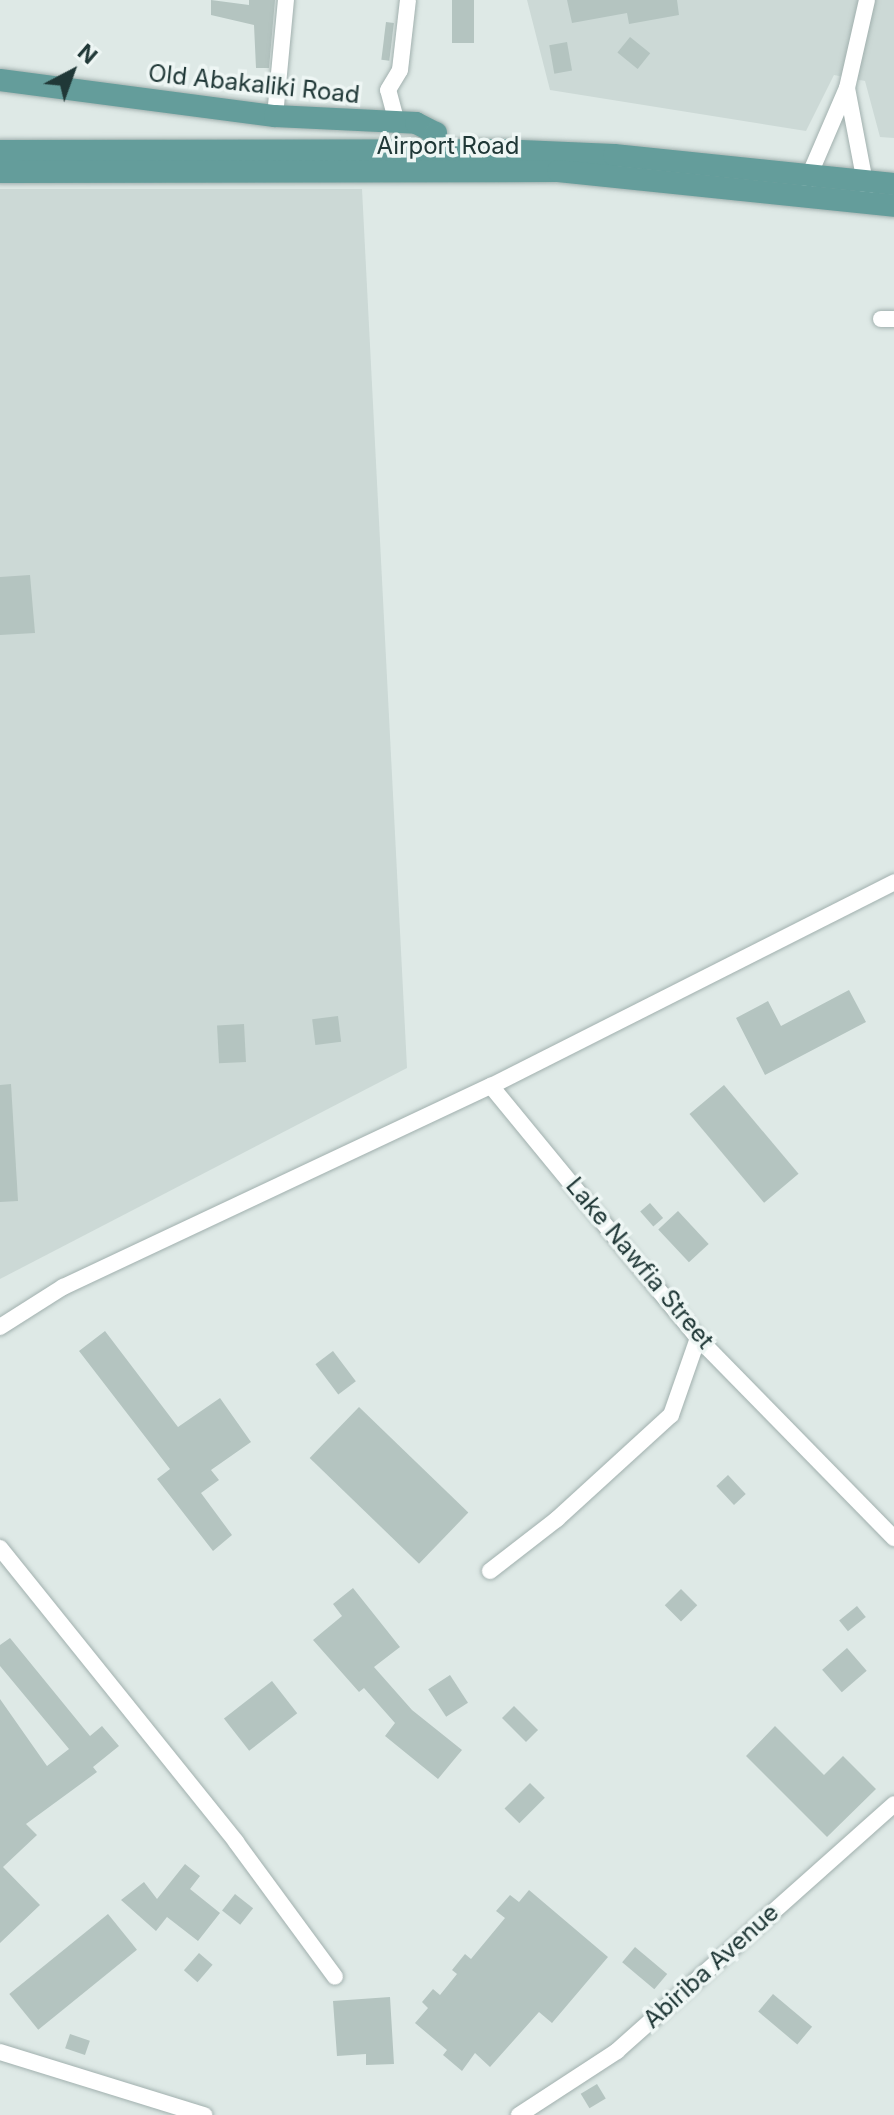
<!DOCTYPE html>
<style>
body{margin:0}
#map{position:relative;width:894px;height:2115px;overflow:hidden;background:#dee9e6;font-family:Inter,sans-serif}
div>[style]{position:absolute}
.built>*{inset:0;background:#ccd9d6}
.building>*{inset:0;background:#b4c4c0;transform-origin:0 0}
.roads{filter:drop-shadow(0 0 2px #a1b0ae) drop-shadow(0 0 2px #a1b0ae)}
.minor>*{height:16px;margin:-8px;padding:0 8px;transform-origin:8px;border-radius:8px;background:#fff}
.major>*{height:22px;margin:-11px;padding:0 11px;transform-origin:11px;border-radius:11px;background:#649d9b}
span{translate:-50% -50%;white-space:nowrap;text-align:center;line-height:1.15;-webkit-text-stroke:7px #eef6f4;paint-order:stroke}
.street-label{font-size:24px;color:#203837}
.north{position:absolute;left:32px;top:32px;width:80px;height:80px;-webkit-text-stroke:6px #eef6f4;paint-order:stroke;rotate:41deg;font-size:22px;font-weight:700;line-height:32px;text-align:center;color:#203837}
.north::after{content:'';display:block;margin:auto;width:28px;height:36px;background:#203837;clip-path:polygon(50% 0,100% 100%,50% 72%,0 100%)}
</style>
<div id="map">
<div class="built">
<i style="clip-path:polygon(527px 0,894px 0,894px 138px,880px 137px,865px 81px,834px 75px,806px 131px,550px 90px)"></i>
<i style="clip-path:polygon(0 189px,362px 189px,407px 1068px,0 1279px)"></i>
</div>
<div class="building">
<i style="clip-path:polygon(211px 0,249px 5px,249px 0,275px 0,269px 68px,256px 68px,254px 25px,211px 15px)"></i>
<i style="left:452px;top:0;width:22px;height:43px"></i>
<i style="clip-path:polygon(567px 0,677px 0,679px 15px,629px 24px,627px 13px,572px 23px)"></i>
<i style="left:386px;top:22px;width:8px;height:38px;rotate:7deg"></i>
<i style="left:630px;top:37px;width:26px;height:20px;rotate:39deg"></i>
<i style="left:567px;top:42px;width:29px;height:18px;rotate:80deg"></i>
<i style="clip-path:polygon(30px 575px,35px 633px,0 635px,0 577px)"></i>
<i style="clip-path:polygon(849px 990px,866px 1022px,765px 1075px,736px 1018px,768px 1001px,781px 1026px)"></i>
<i style="left:338px;top:1016px;width:26px;height:26px;rotate:83deg"></i>
<i style="left:244px;top:1024px;width:38px;height:27px;rotate:87deg"></i>
<i style="clip-path:polygon(11px 1084px,18px 1201px,0 1202px,0 1085px)"></i>
<i style="left:724px;top:1085px;width:116px;height:45px;rotate:50deg"></i>
<i style="left:650px;top:1203px;width:20px;height:13px;rotate:49deg"></i>
<i style="left:678px;top:1211px;width:45px;height:27px;rotate:47deg"></i>
<i style="clip-path:polygon(105px 1331px,178px 1427px,220px 1398px,251px 1442px,211px 1470px,219px 1480px,201px 1493px,232px 1535px,213px 1551px,157px 1479px,170px 1469px,79px 1351px)"></i>
<i style="left:333px;top:1351px;width:38px;height:22px;rotate:53deg"></i>
<i style="left:359px;top:1407px;width:152px;height:71px;rotate:44deg"></i>
<i style="left:728px;top:1475px;width:26px;height:16px;rotate:47deg"></i>
<i style="clip-path:polygon(353px 1588px,400px 1647px,374px 1667px,412px 1710px,462px 1750px,438px 1779px,385px 1736px,395px 1723px,364px 1688px,359px 1692px,313px 1640px,342px 1616px,333px 1604px)"></i>
<i style="left:681px;top:1589px;width:23px;height:23px;rotate:45deg"></i>
<i style="left:857px;top:1606px;width:14px;height:23px;rotate:51deg"></i>
<i style="clip-path:polygon(10px 1638px,90px 1736px,102px 1726px,119px 1746px,93px 1767px,97px 1772px,26px 1824px,37px 1835px,3px 1867px,40px 1905px,0 1943px,0 1699px,47px 1766px,69px 1749px,0 1666px,0 1645px)"></i>
<i style="left:847px;top:1648px;width:30px;height:33px;rotate:49deg"></i>
<i style="left:450px;top:1675px;width:33px;height:26px;rotate:57deg"></i>
<i style="left:272px;top:1681px;width:41px;height:61px;rotate:52deg"></i>
<i style="left:514px;top:1706px;width:34px;height:17px;rotate:45deg"></i>
<i style="clip-path:polygon(775px 1726px,824px 1775px,843px 1756px,876px 1789px,827px 1837px,746px 1756px)"></i>
<i style="left:530px;top:1783px;width:21px;height:36px;rotate:45deg"></i>
<i style="clip-path:polygon(185px 1864px,200px 1876px,190px 1889px,220px 1913px,198px 1941px,167px 1917px,156px 1931px,121px 1900px,144px 1882px,157px 1899px)"></i>
<i style="clip-path:polygon(529px 1890px,608px 1957px,552px 2023px,539px 2012px,490px 2067px,475px 2053px,462px 2071px,443px 2055px,447px 2050px,415px 2023px,428px 2008px,422px 2002px,433px 1989px,440px 1995px,457px 1974px,452px 1970px,465px 1954px,471px 1959px,505px 1918px,496px 1911px,510px 1895px,519px 1902px)"></i>
<i style="left:235px;top:1894px;width:23px;height:21px;rotate:38deg"></i>
<i style="left:108px;top:1914px;width:46px;height:127px;rotate:51deg"></i>
<i style="left:635px;top:1947px;width:42px;height:20px;rotate:40deg"></i>
<i style="left:199px;top:1953px;width:18px;height:23px;rotate:41deg"></i>
<i style="left:773px;top:1994px;width:51px;height:23px;rotate:40deg"></i>
<i style="clip-path:polygon(390px 1997px,394px 2064px,366px 2065px,366px 2054px,337px 2056px,333px 2001px)"></i>
<i style="left:70px;top:2034px;width:21px;height:15px;rotate:19deg"></i>
<i style="left:597px;top:2084px;width:17px;height:19px;rotate:59deg"></i>
</div>
<div class="roads">
<div class="minor">
<i style="left:847px;top:88px;width:102px;rotate:79.2deg"></i>
<i style="left:275px;top:116px;width:117px;rotate:-84.6deg"></i>
<i style="left:397px;top:123px;width:34px;rotate:-105deg"></i>
<i style="left:388px;top:90px;width:23px;rotate:-59deg"></i>
<i style="left:400px;top:70px;width:70px;rotate:-83.5deg"></i>
<i style="left:806px;top:183px;width:103px;rotate:-66.7deg"></i>
<i style="left:847px;top:88px;width:90px;rotate:-77.2deg"></i>
<i style="left:881px;top:319px;width:13px"></i>
<i style="left:491px;top:1086px;width:326px;rotate:50.6deg"></i>
<i style="left:698px;top:1338px;width:280px;rotate:45.6deg"></i>
<i style="left:0;top:1327px;width:75px;rotate:-32.4deg"></i>
<i style="left:63px;top:1287px;width:473px;rotate:-25.2deg"></i>
<i style="left:491px;top:1086px;width:452px;rotate:-26.8deg"></i>
<i style="left:0;top:1548px;width:377px;rotate:51.2deg"></i>
<i style="left:236px;top:1842px;width:167px;rotate:53.7deg"></i>
<i style="left:490px;top:1571px;width:85px;rotate:-37.8deg"></i>
<i style="left:557px;top:1519px;width:154px;rotate:-42.4deg"></i>
<i style="left:671px;top:1415px;width:82px;rotate:-70.7deg"></i>
<i style="left:0;top:2052px;width:214px;rotate:17.2deg"></i>
<i style="left:519px;top:2115px;width:117px;rotate:-33.1deg"></i>
<i style="left:617px;top:2051px;width:371px;rotate:-41.7deg"></i>
</div>
<div class="major">
<i style="left:0;top:80px;width:277px;rotate:7.5deg"></i>
<i style="left:275px;top:116px;width:141px;rotate:2.8deg"></i>
<i style="left:416px;top:123px;width:22px;rotate:27deg"></i>
<i style="left:436px;top:133px;width:29px;rotate:88deg"></i>
<i style="left:0;top:151px;width:498px;rotate:-0.1deg"></i>
<i style="left:498px;top:150px;width:116px;rotate:2.5deg"></i>
<i style="left:614px;top:155px;width:281px;rotate:5.9deg"></i>
<i style="left:0;top:172px;width:558px;rotate:-0.1deg"></i>
<i style="left:558px;top:171px;width:338px;rotate:5.9deg"></i>
</div>
</div>
<div class="street-label">
<span style="left:254px;top:84px;rotate:6deg">Old Abakaliki Road</span>
<span style="left:448px;top:146px">Airport Road</span>
<span style="left:640px;top:1263px;rotate:50deg">Lake Nawfia Street</span>
<span style="left:711px;top:1966px;rotate:-42deg">Abiriba Avenue</span>
</div>
<div class="north">N</div>
</div>
